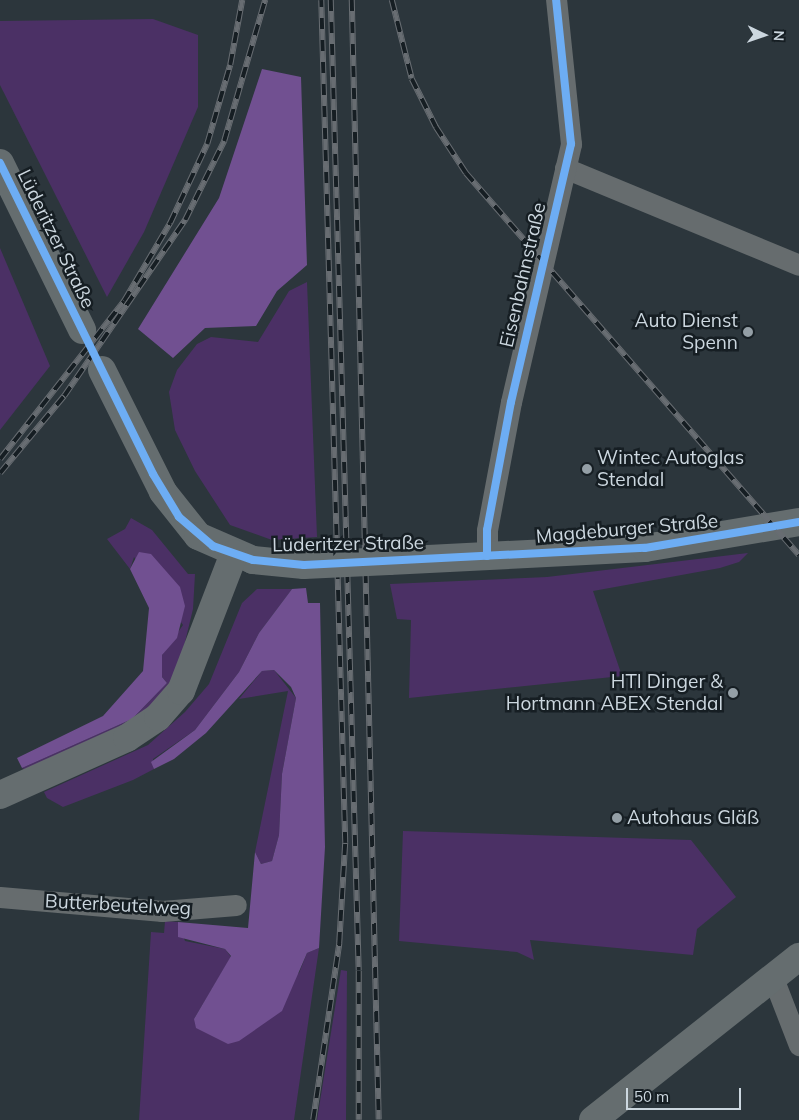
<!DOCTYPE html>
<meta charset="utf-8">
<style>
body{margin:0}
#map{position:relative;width:799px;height:1120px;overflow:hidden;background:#2c363c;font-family:Mulish,sans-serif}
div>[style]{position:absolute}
.green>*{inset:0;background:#4b3065}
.forest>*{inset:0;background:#715091}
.minor>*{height:21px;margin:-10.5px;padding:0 10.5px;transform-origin:10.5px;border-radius:10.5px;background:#666c6e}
.major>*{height:28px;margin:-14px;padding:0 14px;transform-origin:14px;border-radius:14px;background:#656d6f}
.rail>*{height:5.5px;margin-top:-2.75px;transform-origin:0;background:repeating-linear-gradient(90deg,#161e23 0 11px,#686d72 0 22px);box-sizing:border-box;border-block:1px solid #686d72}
.major-bridge>*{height:28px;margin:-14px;padding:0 14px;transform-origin:14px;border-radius:14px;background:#656d6f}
.cycleway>*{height:8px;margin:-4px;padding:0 4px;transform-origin:4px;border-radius:4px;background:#6dadf4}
.dots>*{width:14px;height:14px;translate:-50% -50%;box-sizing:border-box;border:2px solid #161e23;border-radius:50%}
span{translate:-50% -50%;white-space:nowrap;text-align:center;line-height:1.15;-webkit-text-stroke:5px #161e23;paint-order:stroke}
.street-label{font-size:19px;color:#ccd7df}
.poi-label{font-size:19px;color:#ccd7df}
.right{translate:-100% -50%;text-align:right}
.left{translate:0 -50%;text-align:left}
.north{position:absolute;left:739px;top:10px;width:50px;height:50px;-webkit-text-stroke:4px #161e23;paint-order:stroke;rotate:93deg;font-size:14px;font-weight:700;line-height:20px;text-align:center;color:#ccd7df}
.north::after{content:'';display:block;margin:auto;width:18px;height:22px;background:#ccd7df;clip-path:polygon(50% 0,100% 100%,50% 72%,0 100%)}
.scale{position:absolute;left:626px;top:1088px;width:115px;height:22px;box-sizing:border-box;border:2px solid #ccd7df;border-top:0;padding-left:6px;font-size:15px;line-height:18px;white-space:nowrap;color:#ccd7df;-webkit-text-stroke:4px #161e23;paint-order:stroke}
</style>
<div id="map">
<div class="green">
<i style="clip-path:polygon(153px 19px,198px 35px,198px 107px,144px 232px,107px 297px,0 85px,0 21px)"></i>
<i style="clip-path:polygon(0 248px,50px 366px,0 430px)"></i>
<i style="clip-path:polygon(307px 282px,317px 537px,272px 540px,230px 525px,195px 471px,175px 430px,169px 392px,177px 370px,197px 344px,211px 337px,258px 342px,289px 291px)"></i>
<i style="clip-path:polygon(131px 518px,152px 530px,188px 574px,195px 574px,193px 609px,177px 675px,149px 712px,28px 771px,22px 768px,132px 719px,167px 683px,162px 677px,162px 655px,183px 625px,134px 557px,130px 569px,107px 539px,125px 529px)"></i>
<i style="clip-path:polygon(748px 553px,739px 562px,720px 568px,593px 591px,622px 676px,409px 698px,411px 620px,397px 619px,390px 584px,547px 577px)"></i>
<i style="clip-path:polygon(257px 589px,292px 589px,259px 633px,239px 672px,195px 730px,153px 759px,154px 769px,133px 780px,63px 807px,47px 798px,44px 792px,148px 745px,185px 712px,209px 684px,242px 603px)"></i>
<i style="clip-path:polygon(274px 670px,296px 698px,282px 774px,279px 835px,272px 861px,261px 864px,255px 852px,288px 691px,239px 699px,262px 671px)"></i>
<i style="clip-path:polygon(403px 831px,691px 840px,736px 897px,697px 929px,693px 955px,530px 940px,534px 960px,517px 952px,399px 941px)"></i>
<i style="clip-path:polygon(165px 921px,178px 922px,185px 941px,225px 949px,231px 957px,194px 1019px,299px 973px,307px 953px,319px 948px,294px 1120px,139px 1120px,151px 932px,164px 933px)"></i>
<i style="clip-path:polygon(341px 970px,347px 971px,346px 1120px,317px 1120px)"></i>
</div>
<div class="forest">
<i style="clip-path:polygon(262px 69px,301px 77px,307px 265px,277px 291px,256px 326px,205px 328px,173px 358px,138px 329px,219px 198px)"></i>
<i style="clip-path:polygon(139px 552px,151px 554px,180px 587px,185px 606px,177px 638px,162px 655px,162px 677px,167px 683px,132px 719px,22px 768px,17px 758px,103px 716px,143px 671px,149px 608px,130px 569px)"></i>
<i style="clip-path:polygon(306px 588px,308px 603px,320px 603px,325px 847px,319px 948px,307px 953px,282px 1011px,239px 1041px,228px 1044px,196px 1028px,194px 1019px,231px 956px,225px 949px,178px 937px,178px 922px,248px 928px,255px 852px,261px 864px,272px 861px,279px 835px,282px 774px,296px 698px,291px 687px,274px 670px,262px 671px,206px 733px,174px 759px,154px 769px,151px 762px,195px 730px,239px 672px,259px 633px,292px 589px)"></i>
</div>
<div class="minor">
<i style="left:565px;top:168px;width:253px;rotate:22.5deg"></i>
<i style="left:487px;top:556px;width:26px;rotate:-90deg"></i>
<i style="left:487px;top:530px;width:130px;rotate:-79.4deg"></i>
<i style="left:511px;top:402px;width:265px;rotate:-76.9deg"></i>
<i style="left:571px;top:144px;width:145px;rotate:-95.9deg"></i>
<i style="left:0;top:897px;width:163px;rotate:4.9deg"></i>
<i style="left:162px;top:911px;width:74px;rotate:-4.6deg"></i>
<i style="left:773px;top:978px;width:72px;rotate:68.8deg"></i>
</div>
<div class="major">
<i style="left:0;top:163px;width:186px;rotate:63.8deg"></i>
<i style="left:102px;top:370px;width:136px;rotate:63.4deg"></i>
<i style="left:163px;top:492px;width:56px;rotate:51.5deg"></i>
<i style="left:198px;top:536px;width:60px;rotate:23.6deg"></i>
<i style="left:253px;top:560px;width:51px;rotate:5.6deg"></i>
<i style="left:389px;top:561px;width:256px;rotate:-2.9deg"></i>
<i style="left:645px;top:548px;width:156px;rotate:-9.6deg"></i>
<i style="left:0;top:795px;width:139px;rotate:-24.2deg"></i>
<i style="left:127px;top:738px;width:37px;rotate:-34deg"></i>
<i style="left:158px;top:717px;width:35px;rotate:-49deg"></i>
<i style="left:181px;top:691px;width:147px;rotate:-68.9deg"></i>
<i style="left:593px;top:1120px;width:263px;rotate:-38.4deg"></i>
</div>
<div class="rail">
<i style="left:331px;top:0;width:971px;rotate:88.35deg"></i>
<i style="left:359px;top:971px;width:149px;rotate:90deg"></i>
<i style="left:352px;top:0;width:1120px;rotate:88.62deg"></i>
<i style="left:392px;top:0;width:81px;rotate:75.8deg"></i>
<i style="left:412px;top:79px;width:54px;rotate:63.4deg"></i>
<i style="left:436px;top:127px;width:55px;rotate:56.9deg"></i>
<i style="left:466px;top:173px;width:507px;rotate:48.92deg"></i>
<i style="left:0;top:459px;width:201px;rotate:-51.9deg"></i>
<i style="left:124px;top:301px;width:91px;rotate:-59.5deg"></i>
<i style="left:170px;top:223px;width:87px;rotate:-64.9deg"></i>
<i style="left:207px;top:144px;width:82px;rotate:-73.8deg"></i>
<i style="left:230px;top:65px;width:66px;rotate:-79.5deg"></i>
<i style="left:0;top:473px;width:100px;rotate:-50.3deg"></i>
<i style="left:64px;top:396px;width:214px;rotate:-55.5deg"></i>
<i style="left:185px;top:220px;width:88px;rotate:-63.7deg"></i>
<i style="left:224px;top:141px;width:147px;rotate:-73.8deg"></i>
<i style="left:313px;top:1120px;width:179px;rotate:-81.6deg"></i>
<i style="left:339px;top:943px;width:100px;rotate:-86.6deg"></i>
<i style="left:345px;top:843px;width:843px;rotate:-91.63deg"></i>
</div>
<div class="major-bridge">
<i style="left:304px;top:565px;width:85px;rotate:-2.7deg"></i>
</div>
<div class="cycleway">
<i style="left:0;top:163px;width:347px;rotate:63.8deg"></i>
<i style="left:153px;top:474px;width:50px;rotate:58.8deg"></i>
<i style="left:179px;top:517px;width:45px;rotate:40.5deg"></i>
<i style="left:213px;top:546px;width:42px;rotate:19.3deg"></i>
<i style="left:253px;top:560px;width:51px;rotate:5.6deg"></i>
<i style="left:304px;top:565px;width:341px;rotate:-2.9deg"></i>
<i style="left:645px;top:548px;width:156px;rotate:-9.6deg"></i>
<i style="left:487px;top:556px;width:26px;rotate:-90deg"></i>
<i style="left:487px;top:530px;width:130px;rotate:-79.4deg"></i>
<i style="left:511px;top:402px;width:265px;rotate:-76.9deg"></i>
<i style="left:571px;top:144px;width:145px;rotate:-95.9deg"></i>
</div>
<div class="dots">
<i style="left:748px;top:332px;background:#949fa6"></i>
<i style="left:587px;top:469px;background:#949fa6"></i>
<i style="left:733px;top:693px;background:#949fa6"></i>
<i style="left:617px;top:818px;background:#949fa6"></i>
</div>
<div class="street-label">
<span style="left:56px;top:239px;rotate:64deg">Lüderitzer Straße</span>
<span style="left:523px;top:275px;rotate:-77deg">Eisenbahnstraße</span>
<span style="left:627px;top:529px;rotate:-5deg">Magdeburger Straße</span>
<span style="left:348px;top:544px;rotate:-1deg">Lüderitzer Straße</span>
<span style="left:118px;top:905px;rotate:3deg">Butterbeutelweg</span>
</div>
<div class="poi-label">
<span class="right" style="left:738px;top:332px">Auto Dienst<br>Spenn</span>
<span class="left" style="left:597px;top:469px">Wintec Autoglas<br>Stendal</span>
<span class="right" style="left:723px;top:693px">HTI Dinger &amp;<br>Hortmann ABEX Stendal</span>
<span class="left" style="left:627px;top:818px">Autohaus Gläß</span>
</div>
<div class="north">N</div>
<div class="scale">50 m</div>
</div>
